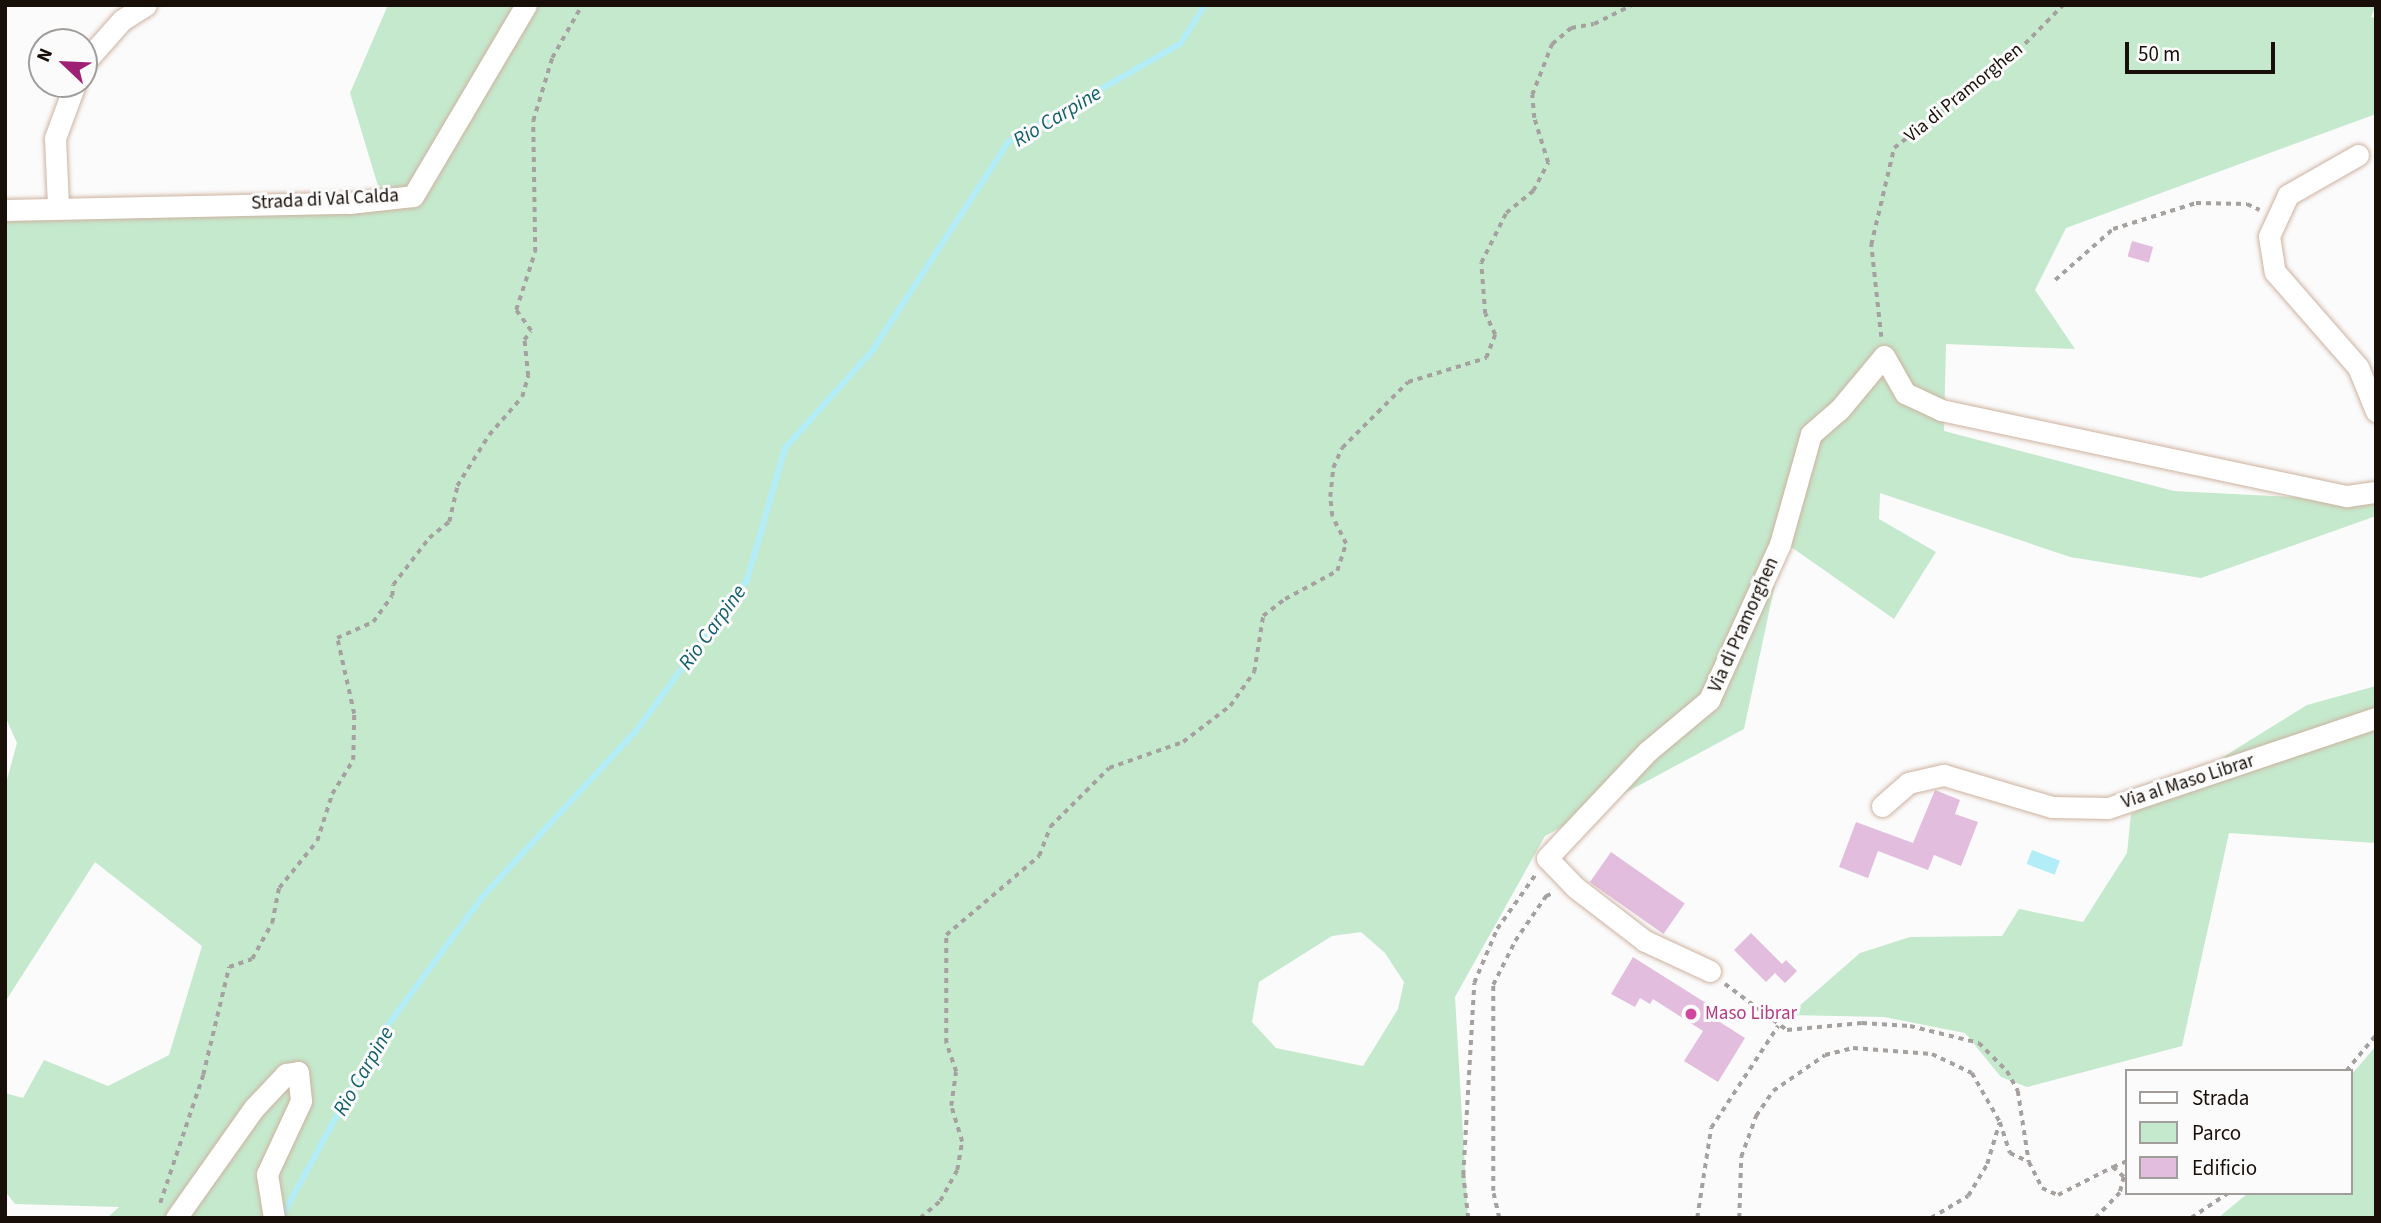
<!DOCTYPE html>
<style>
body{margin:0}
#map{position:relative;width:2381px;height:1223px;overflow:hidden;background:#fbfbfb;font-family:"Source Sans 3",sans-serif}
div>[style]{position:absolute}
.green>*{inset:0;background:#c5e9cd}
.water>*{inset:0;background:#b3edf7;transform-origin:0 0}
.stream>*{height:6px;margin:-3px;padding:0 3px;transform-origin:3px;border-radius:3px;background:#b3edf7}
.building>*{inset:0;background:#e3bddd;transform-origin:0 0}
.path>*{height:3.5px;margin-top:-1.75px;transform-origin:0;background:repeating-linear-gradient(90deg,#a5a19f 0 5px,transparent 0 10px)}
.roads{filter:drop-shadow(0 0 2px #cdb2a0) drop-shadow(0 0 2px #cdb2a0)}
.minor>*{height:21px;margin:-10.5px;padding:0 10.5px;transform-origin:10.5px;border-radius:10.5px;background:#fff}
.dots>*{width:19px;height:19px;translate:-50% -50%;box-sizing:border-box;border:4px solid #fbfbfb;border-radius:50%}
span{translate:-50% -50%;white-space:nowrap;text-align:center;line-height:1.15;-webkit-text-stroke:6px #fbfbfb;paint-order:stroke}
.street-label{font-size:19px;color:#180f08}
.hotel-label{font-size:19px;color:#b23c85}
.left{translate:0 -50%;text-align:left}
.water-label{font-size:21px;color:#125f6b;font-style:italic}
.frame{position:absolute;inset:0;border:7px solid #180f08;pointer-events:none}
.legend{position:absolute;left:2125px;top:1069px;width:228px;height:126px;box-sizing:border-box;background:#fbfbfb;border:2px solid #a09d9a;margin:0;padding:9px 12px;list-style:none;font-size:21px;color:#180f08}
.legend li{display:flex;align-items:center;gap:14px;height:35px}
.legend b{width:35px;border:2px solid #a09d9a}
.north{position:absolute;left:28px;top:28px;width:70px;height:70px;box-sizing:border-box;background:#fbfbfb;border:2px solid #a09d9a;border-radius:50%;rotate:293deg;font-size:19px;font-weight:700;line-height:28px;text-align:center;color:#180f08}
.north::after{content:'';display:block;margin:auto;width:24px;height:32px;background:#9e2176;clip-path:polygon(50% 0,100% 100%,50% 72%,0 100%)}
.scale{position:absolute;left:2125px;top:42px;width:150px;height:32px;box-sizing:border-box;border:4px solid #180f08;border-top:0;padding-left:9px;font-size:21px;line-height:24px;white-space:nowrap;color:#180f08;-webkit-text-stroke:5px #fbfbfb;paint-order:stroke}
</style>
<div id="map">
<div class="green">
<i style="clip-path:polygon(evenodd,388px 5px,2376px 5px,2371px 17px,2376px 18px,2376px 114px,2066px 228px,2035px 290px,2075px 349px,1946px 344px,1944px 431px,2174px 491px,2376px 501px,2376px 516px,2201px 578px,2070px 557px,1880px 493px,1879px 519px,1936px 552px,1894px 619px,1784px 542px,1744px 729px,1545px 836px,1455px 997px,1468px 1218px,107px 1218px,119px 1207px,15px 1204px,5px 1191px,5px 1093px,23px 1098px,44px 1060px,108px 1086px,169px 1055px,202px 946px,95px 862px,5px 1002px,5px 787px,17px 743px,5px 716px,5px 207px,384px 206px,350px 93px,388px 5px,1361px 932px,1385px 953px,1404px 982px,1398px 1009px,1363px 1066px,1276px 1048px,1252px 1022px,1259px 982px,1332px 936px,1361px 932px)"></i>
<i style="clip-path:polygon(2376px 686px,2376px 843px,2229px 833px,2182px 1046px,2027px 1087px,2001px 1077px,1965px 1033px,1884px 1017px,1789px 1015px,1860px 953px,1910px 937px,2002px 936px,2019px 909px,2083px 922px,2127px 853px,2131px 814px,2307px 705px)"></i>
<i style="clip-path:polygon(2376px 1046px,2376px 1218px,2218px 1218px,2248px 1193px,2351px 1193px,2351px 1075px)"></i>
</div>
<div class="water">
<i style="left:2032px;top:850px;width:30px;height:15px;rotate:21deg"></i>
</div>
<div class="stream">
<i style="left:281px;top:1218px;width:211px;rotate:-61.4deg"></i>
<i style="left:382px;top:1033px;width:170px;rotate:-53.6deg"></i>
<i style="left:483px;top:896px;width:225px;rotate:-47.2deg"></i>
<i style="left:636px;top:731px;width:187px;rotate:-53.7deg"></i>
<i style="left:747px;top:580px;width:137px;rotate:-73.9deg"></i>
<i style="left:785px;top:448px;width:130px;rotate:-48.1deg"></i>
<i style="left:872px;top:351px;width:249px;rotate:-56.9deg"></i>
<i style="left:1008px;top:142px;width:198px;rotate:-29.7deg"></i>
<i style="left:1180px;top:44px;width:46px;rotate:-57.3deg"></i>
</div>
<div class="building">
<i style="left:2132px;top:241px;width:22px;height:16px;rotate:16deg"></i>
<i style="clip-path:polygon(1935px 790px,1960px 800px,1955px 814px,1978px 822px,1961px 866px,1934px 855px,1928px 870px,1878px 851px,1868px 878px,1839px 867px,1856px 822px,1913px 843px)"></i>
<i style="left:1611px;top:852px;width:90px;height:37px;rotate:35deg"></i>
<i style="clip-path:polygon(1751px 933px,1782px 964px,1786px 960px,1797px 971px,1785px 983px,1775px 973px,1766px 982px,1734px 950px)"></i>
<i style="clip-path:polygon(1633px 957px,1717px 1010px,1712px 1017px,1745px 1038px,1718px 1082px,1684px 1061px,1703px 1031px,1653px 999px,1650px 1004px,1640px 998px,1635px 1007px,1611px 994px)"></i>
</div>
<div class="path">
<i style="left:2055px;top:280px;width:77px;rotate:-41.3deg"></i>
<i style="left:2113px;top:229px;width:87px;rotate:-17.4deg"></i>
<i style="left:2196px;top:203px;width:51px;rotate:1.1deg"></i>
<i style="left:2247px;top:204px;width:14px;rotate:25deg"></i>
<i style="left:1881px;top:337px;width:93px;rotate:-96.2deg"></i>
<i style="left:1871px;top:245px;width:100px;rotate:-76.7deg"></i>
<i style="left:1894px;top:148px;width:148px;rotate:-37.6deg"></i>
<i style="left:2011px;top:58px;width:74px;rotate:-45.5deg"></i>
<i style="left:1725px;top:984px;width:77px;rotate:36.6deg"></i>
<i style="left:1787px;top:1030px;width:75px;rotate:-5.3deg"></i>
<i style="left:1862px;top:1023px;width:48px;rotate:3.6deg"></i>
<i style="left:1910px;top:1026px;width:71px;rotate:13.8deg"></i>
<i style="left:1979px;top:1043px;width:40px;rotate:45deg"></i>
<i style="left:2007px;top:1071px;width:23px;rotate:61deg"></i>
<i style="left:2018px;top:1091px;width:72px;rotate:81.2deg"></i>
<i style="left:2029px;top:1162px;width:29px;rotate:63deg"></i>
<i style="left:2042px;top:1188px;width:17px;rotate:24deg"></i>
<i style="left:2058px;top:1195px;width:62px;rotate:-27deg"></i>
<i style="left:2113px;top:1167px;width:15px;rotate:42deg"></i>
<i style="left:2124px;top:1177px;width:16px;rotate:104deg"></i>
<i style="left:2120px;top:1193px;width:35px;rotate:134deg"></i>
<i style="left:2346px;top:1071px;width:47px;rotate:-50.2deg"></i>
<i style="left:2113px;top:1167px;width:15px;rotate:-23deg"></i>
<i style="left:160px;top:1203px;width:135px;rotate:-71.4deg"></i>
<i style="left:203px;top:1075px;width:111px;rotate:-76.5deg"></i>
<i style="left:229px;top:967px;width:24px;rotate:-19deg"></i>
<i style="left:252px;top:959px;width:41px;rotate:-60.9deg"></i>
<i style="left:272px;top:923px;width:36px;rotate:-79deg"></i>
<i style="left:279px;top:888px;width:60px;rotate:-51deg"></i>
<i style="left:317px;top:841px;width:49px;rotate:-72.3deg"></i>
<i style="left:332px;top:794px;width:40px;rotate:-58deg"></i>
<i style="left:353px;top:760px;width:46px;rotate:-88.8deg"></i>
<i style="left:354px;top:714px;width:78px;rotate:-102.6deg"></i>
<i style="left:337px;top:638px;width:39px;rotate:-24deg"></i>
<i style="left:373px;top:622px;width:32px;rotate:-54deg"></i>
<i style="left:392px;top:596px;width:11px;rotate:-85deg"></i>
<i style="left:393px;top:585px;width:59px;rotate:-52.5deg"></i>
<i style="left:429px;top:538px;width:26px;rotate:-39deg"></i>
<i style="left:449px;top:522px;width:37px;rotate:-77deg"></i>
<i style="left:457px;top:486px;width:60px;rotate:-57.9deg"></i>
<i style="left:489px;top:435px;width:50px;rotate:-49deg"></i>
<i style="left:522px;top:397px;width:22px;rotate:-74deg"></i>
<i style="left:528px;top:376px;width:36px;rotate:-96deg"></i>
<i style="left:524px;top:340px;width:11px;rotate:-52deg"></i>
<i style="left:531px;top:331px;width:26px;rotate:-126deg"></i>
<i style="left:516px;top:310px;width:61px;rotate:-71.9deg"></i>
<i style="left:535px;top:252px;width:131px;rotate:-90.9deg"></i>
<i style="left:533px;top:121px;width:66px;rotate:-73.2deg"></i>
<i style="left:552px;top:58px;width:61px;rotate:-60.5deg"></i>
<i style="left:920px;top:1218px;width:26px;rotate:-40deg"></i>
<i style="left:940px;top:1201px;width:35px;rotate:-61deg"></i>
<i style="left:957px;top:1170px;width:28px;rotate:-80deg"></i>
<i style="left:962px;top:1142px;width:38px;rotate:-107deg"></i>
<i style="left:951px;top:1106px;width:34px;rotate:-82deg"></i>
<i style="left:956px;top:1072px;width:31px;rotate:-109deg"></i>
<i style="left:946px;top:1043px;width:108px;rotate:-90deg"></i>
<i style="left:946px;top:935px;width:122px;rotate:-40.3deg"></i>
<i style="left:1039px;top:856px;width:31px;rotate:-69deg"></i>
<i style="left:1050px;top:827px;width:83px;rotate:-45deg"></i>
<i style="left:1109px;top:768px;width:78px;rotate:-19.4deg"></i>
<i style="left:1183px;top:742px;width:59px;rotate:-37.5deg"></i>
<i style="left:1230px;top:706px;width:42px;rotate:-54.8deg"></i>
<i style="left:1254px;top:672px;width:57px;rotate:-80.9deg"></i>
<i style="left:1263px;top:616px;width:28px;rotate:-38deg"></i>
<i style="left:1285px;top:599px;width:59px;rotate:-28.3deg"></i>
<i style="left:1337px;top:571px;width:28px;rotate:-72deg"></i>
<i style="left:1346px;top:544px;width:31px;rotate:-117deg"></i>
<i style="left:1332px;top:516px;width:19px;rotate:-96deg"></i>
<i style="left:1330px;top:497px;width:29px;rotate:-84deg"></i>
<i style="left:1333px;top:468px;width:22px;rotate:-66deg"></i>
<i style="left:1342px;top:448px;width:93px;rotate:-45deg"></i>
<i style="left:1408px;top:382px;width:82px;rotate:-17.1deg"></i>
<i style="left:1486px;top:358px;width:25px;rotate:-69deg"></i>
<i style="left:1495px;top:335px;width:23px;rotate:-115deg"></i>
<i style="left:1485px;top:314px;width:51px;rotate:-94.5deg"></i>
<i style="left:1481px;top:263px;width:56px;rotate:-63.4deg"></i>
<i style="left:1506px;top:213px;width:35px;rotate:-39deg"></i>
<i style="left:1533px;top:191px;width:32px;rotate:-62deg"></i>
<i style="left:1548px;top:163px;width:47px;rotate:-107.3deg"></i>
<i style="left:1534px;top:118px;width:23px;rotate:-95deg"></i>
<i style="left:1532px;top:95px;width:55px;rotate:-68.6deg"></i>
<i style="left:1552px;top:44px;width:25px;rotate:-40deg"></i>
<i style="left:1571px;top:28px;width:23px;rotate:-10deg"></i>
<i style="left:1594px;top:24px;width:42px;rotate:-26.6deg"></i>
<i style="left:1468px;top:1218px;width:43px;rotate:-96.6deg"></i>
<i style="left:1463px;top:1175px;width:192px;rotate:-86.7deg"></i>
<i style="left:1474px;top:983px;width:59px;rotate:-66.9deg"></i>
<i style="left:1497px;top:929px;width:67px;rotate:-54.7deg"></i>
<i style="left:1499px;top:1218px;width:28px;rotate:-103deg"></i>
<i style="left:1493px;top:1191px;width:206px;rotate:-90deg"></i>
<i style="left:1493px;top:985px;width:49px;rotate:-63.4deg"></i>
<i style="left:1515px;top:941px;width:55px;rotate:-55.4deg"></i>
<i style="left:1546px;top:896px;width:8px;rotate:-23deg"></i>
<i style="left:1697px;top:1218px;width:91px;rotate:-81.2deg"></i>
<i style="left:1711px;top:1128px;width:122px;rotate:-56.7deg"></i>
<i style="left:1739px;top:1218px;width:61px;rotate:-88.1deg"></i>
<i style="left:1741px;top:1157px;width:44px;rotate:-69.9deg"></i>
<i style="left:1756px;top:1116px;width:30px;rotate:-56deg"></i>
<i style="left:1773px;top:1091px;width:63px;rotate:-34.7deg"></i>
<i style="left:1825px;top:1055px;width:29px;rotate:-14deg"></i>
<i style="left:1853px;top:1048px;width:79px;rotate:4.3deg"></i>
<i style="left:1932px;top:1054px;width:44px;rotate:25.4deg"></i>
<i style="left:1972px;top:1073px;width:56px;rotate:60.3deg"></i>
<i style="left:2000px;top:1122px;width:33px;rotate:72deg"></i>
<i style="left:2010px;top:1153px;width:21px;rotate:25deg"></i>
<i style="left:1931px;top:1218px;width:43px;rotate:-30.7deg"></i>
<i style="left:1968px;top:1196px;width:37px;rotate:-59deg"></i>
<i style="left:1987px;top:1164px;width:42px;rotate:-73.3deg"></i>
<i style="left:2191px;top:1218px;width:45px;rotate:-34deg"></i>
</div>
<div class="roads">
<div class="minor">
<i style="left:84px;top:63px;width:57px;rotate:-48.5deg"></i>
<i style="left:122px;top:20px;width:28px;rotate:-32deg"></i>
<i style="left:2358px;top:155px;width:81px;rotate:150.3deg"></i>
<i style="left:2288px;top:195px;width:45px;rotate:114.9deg"></i>
<i style="left:2269px;top:236px;width:36px;rotate:81deg"></i>
<i style="left:2275px;top:272px;width:126px;rotate:48.9deg"></i>
<i style="left:2358px;top:367px;width:48px;rotate:67.8deg"></i>
<i style="left:58px;top:206px;width:68px;rotate:-92.5deg"></i>
<i style="left:55px;top:138px;width:58px;rotate:-69.7deg"></i>
<i style="left:5px;top:210px;width:344px;rotate:-1.2deg"></i>
<i style="left:349px;top:203px;width:64px;rotate:-6.2deg"></i>
<i style="left:413px;top:196px;width:222px;rotate:-59.4deg"></i>
<i style="left:1882px;top:806px;width:35px;rotate:-41deg"></i>
<i style="left:1908px;top:783px;width:37px;rotate:-13deg"></i>
<i style="left:1944px;top:775px;width:113px;rotate:16.5deg"></i>
<i style="left:2052px;top:807px;width:56px;rotate:1deg"></i>
<i style="left:2108px;top:808px;width:283px;rotate:-18.6deg"></i>
<i style="left:1710px;top:971px;width:72px;rotate:-155.2deg"></i>
<i style="left:1645px;top:941px;width:88px;rotate:-142.4deg"></i>
<i style="left:1575px;top:887px;width:40px;rotate:-134deg"></i>
<i style="left:1547px;top:858px;width:147px;rotate:-46.7deg"></i>
<i style="left:1648px;top:751px;width:80px;rotate:-39.9deg"></i>
<i style="left:1709px;top:700px;width:171px;rotate:-65.5deg"></i>
<i style="left:1780px;top:544px;width:114px;rotate:-74.3deg"></i>
<i style="left:1811px;top:434px;width:37px;rotate:-41deg"></i>
<i style="left:1839px;top:410px;width:70px;rotate:-50.2deg"></i>
<i style="left:1884px;top:356px;width:43px;rotate:60.4deg"></i>
<i style="left:1905px;top:393px;width:40px;rotate:25deg"></i>
<i style="left:1941px;top:410px;width:415px;rotate:12deg"></i>
<i style="left:2347px;top:496px;width:29px;rotate:-8deg"></i>
<i style="left:176px;top:1218px;width:135px;rotate:-54.7deg"></i>
<i style="left:254px;top:1108px;width:47px;rotate:-46.7deg"></i>
<i style="left:286px;top:1074px;width:12px;rotate:-9deg"></i>
<i style="left:298px;top:1072px;width:29px;rotate:84deg"></i>
<i style="left:301px;top:1101px;width:81px;rotate:115deg"></i>
<i style="left:267px;top:1174px;width:45px;rotate:81deg"></i>
</div>
</div>
<div class="dots">
<i style="left:1691px;top:1014px;background:#d1479c"></i>
</div>
<div class="street-label">
<span style="left:1964px;top:93px;rotate:-39deg">Via di Pramorghen</span>
<span style="left:325px;top:200px;rotate:-3deg">Strada di Val Calda</span>
<span style="left:1744px;top:625px;rotate:-66deg">Via di Pramorghen</span>
<span style="left:2188px;top:782px;rotate:-18deg">Via al Maso Librar</span>
</div>
<div class="hotel-label">
<span class="left" style="left:1705px;top:1014px">Maso Librar</span>
</div>
<div class="water-label">
<span style="left:1057px;top:116px;rotate:-31deg">Rio Carpine</span>
<span style="left:712px;top:627px;rotate:-54deg">Rio Carpine</span>
<span style="left:363px;top:1071px;rotate:-60deg">Rio Carpine</span>
</div>
<div class="frame"></div>
<ul class="legend">
<li><b style="height:9px;background:#fff"></b>Strada</li>
<li><b style="height:19px;background:#c5e9cd"></b>Parco</li>
<li><b style="height:19px;background:#e3bddd"></b>Edificio</li>
</ul>
<div class="north">N</div>
<div class="scale">50 m</div>
</div>
